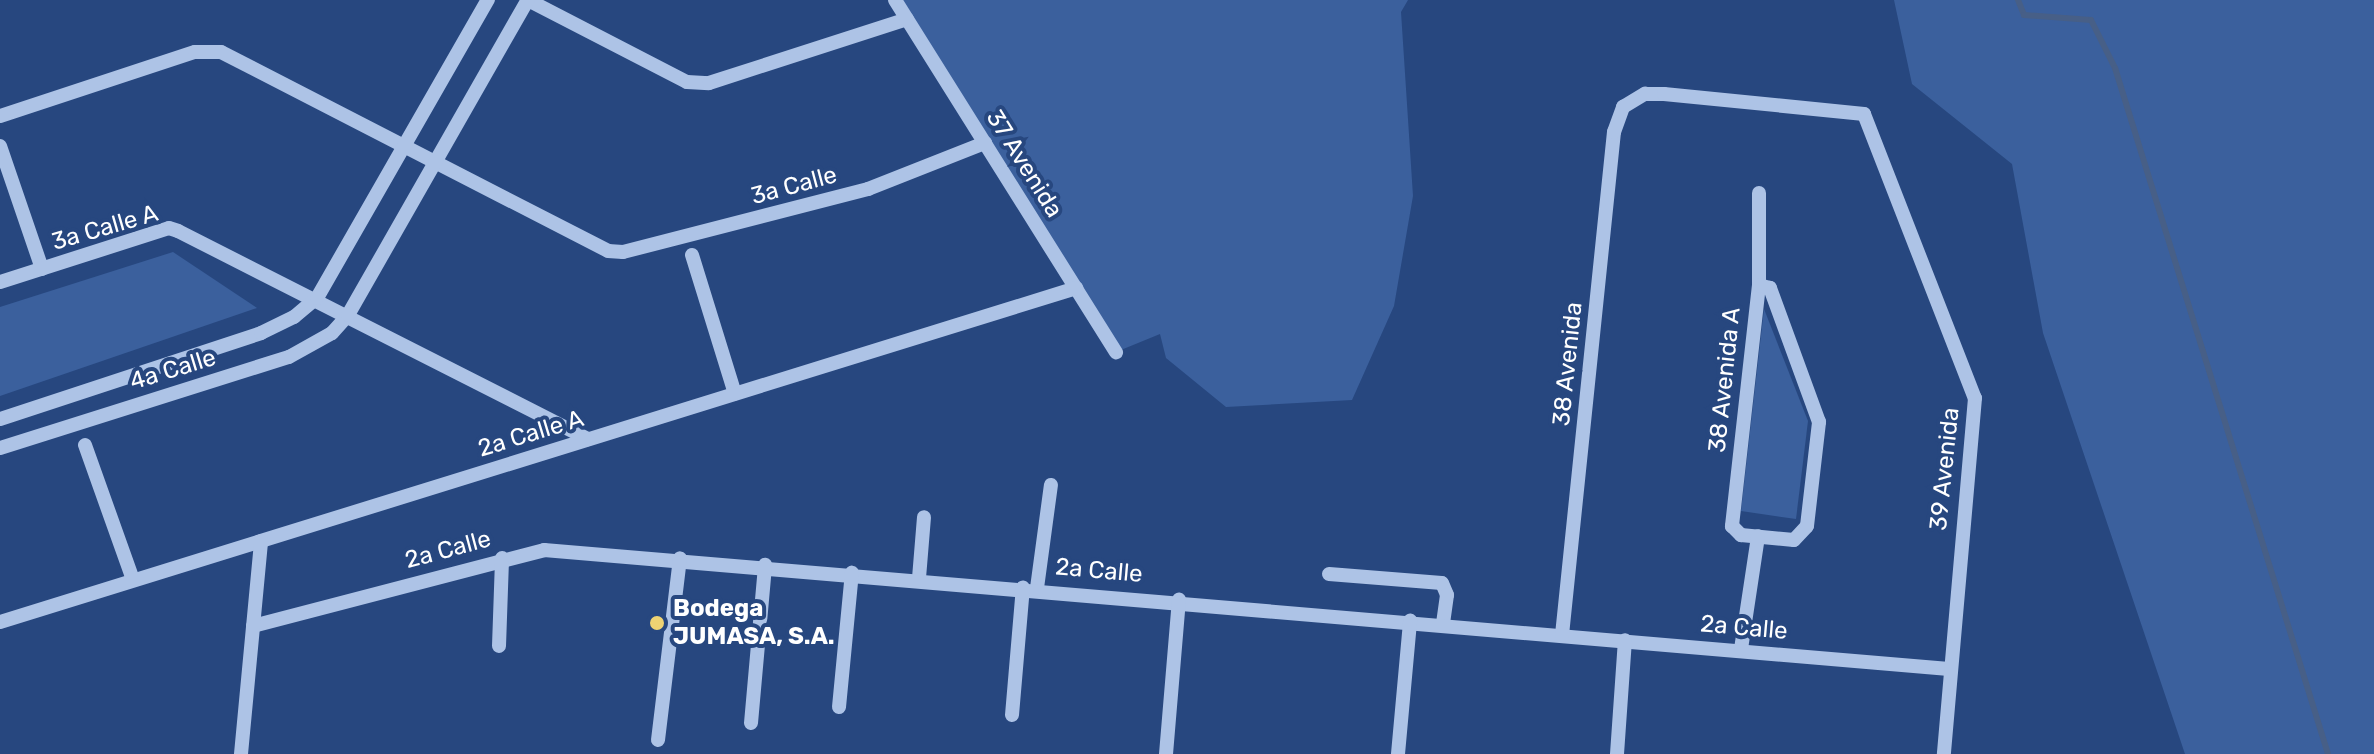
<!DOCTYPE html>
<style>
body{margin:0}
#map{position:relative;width:2374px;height:754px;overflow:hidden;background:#27477f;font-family:Rubik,sans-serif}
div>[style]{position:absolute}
.green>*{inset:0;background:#3b609d}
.stream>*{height:6px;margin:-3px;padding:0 3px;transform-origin:3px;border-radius:3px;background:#475f87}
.minor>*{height:14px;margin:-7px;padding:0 7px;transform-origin:7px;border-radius:7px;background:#adc3e6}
.dots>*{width:22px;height:22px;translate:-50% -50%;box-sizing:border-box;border:4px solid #27477f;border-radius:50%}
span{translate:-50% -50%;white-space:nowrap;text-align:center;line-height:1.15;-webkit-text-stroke:8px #27477f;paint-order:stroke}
.street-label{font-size:24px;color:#fff}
.poi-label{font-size:24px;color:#fff;font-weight:700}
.left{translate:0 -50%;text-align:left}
</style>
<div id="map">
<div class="green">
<i style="clip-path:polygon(895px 0,1408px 0,1401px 12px,1413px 196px,1394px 306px,1352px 400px,1226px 407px,1166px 358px,1160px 334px,1116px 352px)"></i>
<i style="clip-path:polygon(1894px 0,2374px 0,2374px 754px,2185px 754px,2043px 333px,2012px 164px,1912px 84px)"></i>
<i style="clip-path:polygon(173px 252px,257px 308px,0 396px,0 307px)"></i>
<i style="clip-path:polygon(1764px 309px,1808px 421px,1796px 519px,1741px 511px)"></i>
</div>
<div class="stream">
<i style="left:2018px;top:0;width:16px;rotate:68deg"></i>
<i style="left:2024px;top:15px;width:67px;rotate:4.3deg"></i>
<i style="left:2091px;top:20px;width:54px;rotate:63.4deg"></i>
<i style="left:2115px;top:68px;width:718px;rotate:72.75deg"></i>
</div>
<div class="minor">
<i style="left:528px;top:0;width:179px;rotate:27.3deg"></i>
<i style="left:687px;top:82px;width:22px;rotate:3deg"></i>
<i style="left:709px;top:83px;width:208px;rotate:-17.9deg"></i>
<i style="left:895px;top:0;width:416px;rotate:57.9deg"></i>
<i style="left:0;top:116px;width:205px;rotate:-18.2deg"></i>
<i style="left:195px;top:52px;width:26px"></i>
<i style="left:221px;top:52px;width:435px;rotate:27.2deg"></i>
<i style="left:608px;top:251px;width:15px;rotate:4deg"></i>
<i style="left:623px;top:252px;width:253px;rotate:-14.4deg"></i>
<i style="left:868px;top:189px;width:126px;rotate:-21.5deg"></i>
<i style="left:0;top:146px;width:130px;rotate:71.1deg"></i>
<i style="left:1759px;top:193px;width:92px;rotate:90deg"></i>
<i style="left:1759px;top:285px;width:243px;rotate:96.4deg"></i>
<i style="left:1732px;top:526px;width:13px;rotate:45deg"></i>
<i style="left:1741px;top:535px;width:53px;rotate:5.4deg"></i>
<i style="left:1794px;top:540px;width:19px;rotate:-47deg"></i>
<i style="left:1807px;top:526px;width:105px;rotate:-83.4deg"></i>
<i style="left:1819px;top:422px;width:143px;rotate:-110.1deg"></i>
<i style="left:1770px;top:288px;width:11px;rotate:-165deg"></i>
<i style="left:692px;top:255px;width:145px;rotate:72.8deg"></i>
<i style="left:0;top:282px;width:177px;rotate:-17.7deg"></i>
<i style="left:169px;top:228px;width:9px;rotate:18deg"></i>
<i style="left:178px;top:231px;width:460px;rotate:26.9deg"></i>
<i style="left:0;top:419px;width:275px;rotate:-18.2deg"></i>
<i style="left:261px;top:333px;width:37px;rotate:-26deg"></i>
<i style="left:294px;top:317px;width:30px;rotate:-40deg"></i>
<i style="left:317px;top:298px;width:344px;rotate:-60.2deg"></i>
<i style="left:85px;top:445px;width:143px;rotate:70.4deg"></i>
<i style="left:0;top:448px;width:303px;rotate:-17.5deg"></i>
<i style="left:289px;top:357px;width:49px;rotate:-29.2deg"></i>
<i style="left:332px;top:333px;width:24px;rotate:-48deg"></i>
<i style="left:348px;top:315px;width:363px;rotate:-60.3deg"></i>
<i style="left:1329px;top:574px;width:113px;rotate:4.6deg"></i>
<i style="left:1442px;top:583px;width:13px;rotate:67deg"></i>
<i style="left:1447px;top:595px;width:29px;rotate:98deg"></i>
<i style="left:919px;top:578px;width:61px;rotate:-85.3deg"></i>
<i style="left:1037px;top:588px;width:104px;rotate:-82.3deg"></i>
<i style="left:0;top:622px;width:1127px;rotate:-17.24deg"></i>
<i style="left:253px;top:626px;width:301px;rotate:-14.6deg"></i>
<i style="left:544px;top:550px;width:1410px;rotate:4.84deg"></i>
<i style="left:1562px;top:635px;width:506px;rotate:-84.1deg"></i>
<i style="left:1614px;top:132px;width:27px;rotate:-70deg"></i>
<i style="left:1623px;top:107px;width:26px;rotate:-31deg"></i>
<i style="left:1645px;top:94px;width:19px"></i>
<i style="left:1664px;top:94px;width:201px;rotate:5.7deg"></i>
<i style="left:1864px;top:114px;width:305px;rotate:68.7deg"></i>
<i style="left:1975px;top:398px;width:357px;rotate:95deg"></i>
<i style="left:499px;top:646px;width:88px;rotate:-88deg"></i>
<i style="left:1741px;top:649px;width:114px;rotate:-81.4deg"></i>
<i style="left:839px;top:707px;width:135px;rotate:-84.5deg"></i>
<i style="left:1012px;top:715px;width:128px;rotate:-85.1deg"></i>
<i style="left:751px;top:723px;width:159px;rotate:-84.9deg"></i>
<i style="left:658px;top:740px;width:183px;rotate:-83.1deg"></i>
<i style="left:241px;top:754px;width:214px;rotate:-84.6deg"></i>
<i style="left:1166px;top:754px;width:155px;rotate:-85.2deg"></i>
<i style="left:1398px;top:754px;width:134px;rotate:-84.8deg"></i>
<i style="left:1617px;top:754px;width:114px;rotate:-86deg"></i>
</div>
<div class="dots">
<i style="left:657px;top:623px;background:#eed373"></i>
</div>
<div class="street-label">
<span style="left:1024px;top:164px;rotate:58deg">37 Avenida</span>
<span style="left:794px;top:186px;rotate:-15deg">3a Calle</span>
<span style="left:105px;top:228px;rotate:-16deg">3a Calle A</span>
<span style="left:1568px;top:364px;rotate:-84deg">38 Avenida</span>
<span style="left:173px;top:370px;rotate:-17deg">4a Calle</span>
<span style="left:1725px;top:380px;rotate:-84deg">38 Avenida A</span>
<span style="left:531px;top:434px;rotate:-17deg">2a Calle A</span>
<span style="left:1945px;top:469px;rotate:-84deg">39 Avenida</span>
<span style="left:448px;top:550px;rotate:-15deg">2a Calle</span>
<span style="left:1099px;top:571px;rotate:5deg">2a Calle</span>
<span style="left:1744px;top:628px;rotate:5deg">2a Calle</span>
</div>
<div class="poi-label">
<span class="left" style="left:673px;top:623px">Bodega<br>JUMASA, S.A.</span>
</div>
</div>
